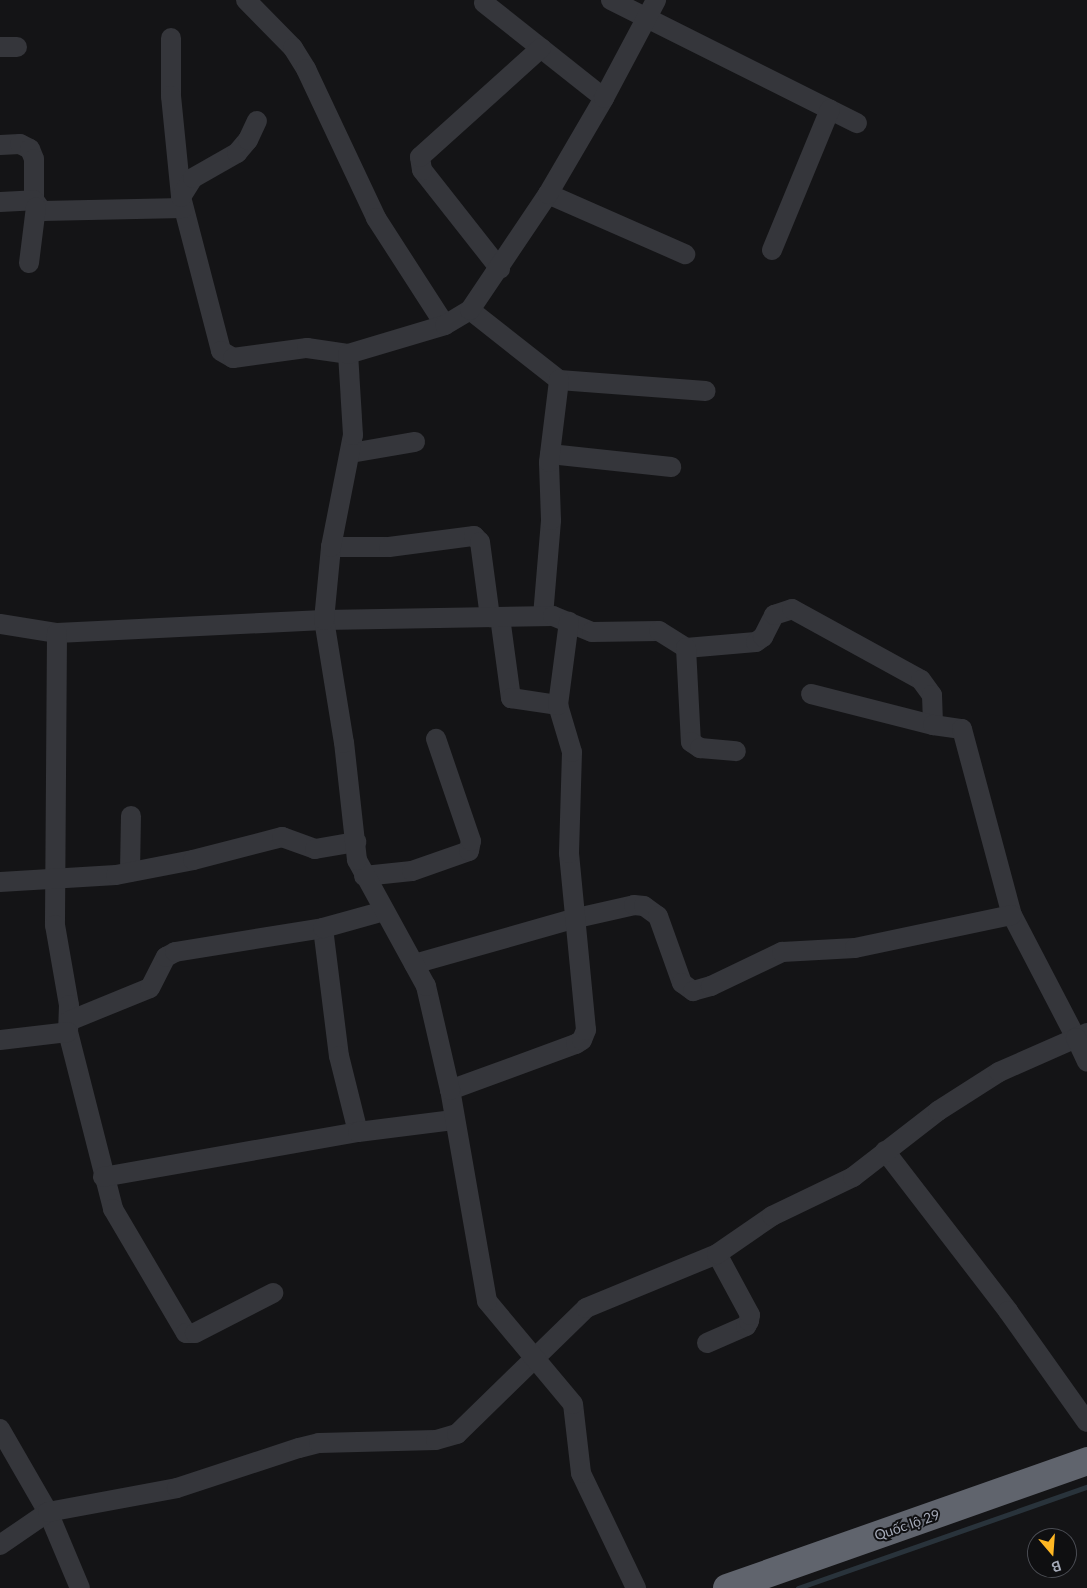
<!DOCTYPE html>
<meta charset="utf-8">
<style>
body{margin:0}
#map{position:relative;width:1087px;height:1588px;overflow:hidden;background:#141416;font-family:Lato,sans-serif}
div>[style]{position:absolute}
.stream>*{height:4.5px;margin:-2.25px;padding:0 2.25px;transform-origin:2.25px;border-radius:2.25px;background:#29333b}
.minor>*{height:20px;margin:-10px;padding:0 10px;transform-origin:10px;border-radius:10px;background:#35363b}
.highway>*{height:28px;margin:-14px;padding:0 14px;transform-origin:14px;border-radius:14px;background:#60646d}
span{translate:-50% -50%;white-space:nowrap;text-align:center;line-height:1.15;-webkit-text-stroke:4px #0f0f11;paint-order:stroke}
.street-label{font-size:14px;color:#a5aab8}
.north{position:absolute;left:1027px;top:1528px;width:50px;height:50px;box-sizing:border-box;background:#0f0f11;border:1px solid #4b4d54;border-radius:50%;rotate:162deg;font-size:14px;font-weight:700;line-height:20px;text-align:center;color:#a5aab8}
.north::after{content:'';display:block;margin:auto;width:18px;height:22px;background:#ffb723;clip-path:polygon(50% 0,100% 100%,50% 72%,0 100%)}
</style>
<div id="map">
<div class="stream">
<i style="left:798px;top:1588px;width:306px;rotate:-19.3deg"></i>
</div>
<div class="minor">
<i style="left:246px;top:0;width:67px;rotate:45.6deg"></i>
<i style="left:293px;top:48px;width:25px;rotate:58deg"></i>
<i style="left:306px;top:69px;width:165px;rotate:64.8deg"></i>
<i style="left:376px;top:218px;width:127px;rotate:57.2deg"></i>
<i style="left:611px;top:0;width:275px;rotate:26.6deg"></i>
<i style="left:484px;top:3px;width:153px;rotate:38.4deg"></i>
<i style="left:171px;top:38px;width:58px;rotate:90deg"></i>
<i style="left:171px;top:96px;width:101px;rotate:84.3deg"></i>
<i style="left:181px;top:197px;width:159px;rotate:75.4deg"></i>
<i style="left:221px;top:351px;width:14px;rotate:30deg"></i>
<i style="left:233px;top:358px;width:75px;rotate:-7.7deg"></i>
<i style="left:307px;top:348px;width:41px;rotate:8.3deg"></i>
<i style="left:0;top:47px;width:17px"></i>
<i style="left:0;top:145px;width:20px;rotate:-3deg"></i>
<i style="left:20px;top:144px;width:11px;rotate:27deg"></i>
<i style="left:30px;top:149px;width:11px;rotate:68deg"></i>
<i style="left:34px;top:159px;width:41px;rotate:90deg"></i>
<i style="left:34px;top:200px;width:14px;rotate:54deg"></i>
<i style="left:42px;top:211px;width:141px;rotate:-1.2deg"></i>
<i style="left:548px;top:194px;width:150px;rotate:23.7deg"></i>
<i style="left:181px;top:197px;width:22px;rotate:-58deg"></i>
<i style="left:193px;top:178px;width:51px;rotate:-29.6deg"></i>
<i style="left:237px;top:153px;width:17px;rotate:-50deg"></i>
<i style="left:248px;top:140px;width:21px;rotate:-65deg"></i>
<i style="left:0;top:202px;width:34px;rotate:-3deg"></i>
<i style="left:772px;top:250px;width:152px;rotate:-67.6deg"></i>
<i style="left:29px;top:263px;width:56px;rotate:-82.9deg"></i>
<i style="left:500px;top:269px;width:126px;rotate:-128.2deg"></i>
<i style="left:422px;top:170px;width:13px;rotate:-99deg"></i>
<i style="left:420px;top:157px;width:163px;rotate:-42deg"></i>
<i style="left:470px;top:310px;width:113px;rotate:38.2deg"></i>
<i style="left:559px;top:380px;width:147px;rotate:4.3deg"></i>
<i style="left:351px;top:453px;width:65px;rotate:-9.8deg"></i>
<i style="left:550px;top:454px;width:122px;rotate:6.1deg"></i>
<i style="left:331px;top:547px;width:58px"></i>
<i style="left:389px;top:547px;width:86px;rotate:-7.4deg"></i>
<i style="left:474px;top:536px;width:8px;rotate:45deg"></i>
<i style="left:480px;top:542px;width:76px;rotate:82.4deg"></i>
<i style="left:543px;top:616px;width:96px;rotate:-85.2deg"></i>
<i style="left:551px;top:520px;width:58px;rotate:-92deg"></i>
<i style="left:549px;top:462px;width:83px;rotate:-83deg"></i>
<i style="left:500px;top:617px;width:82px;rotate:82.3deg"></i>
<i style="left:511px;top:698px;width:48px;rotate:8.5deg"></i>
<i style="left:0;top:624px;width:58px;rotate:9deg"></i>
<i style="left:57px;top:633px;width:267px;rotate:-2.8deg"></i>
<i style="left:324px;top:620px;width:229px;rotate:-1deg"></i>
<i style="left:553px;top:616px;width:42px;rotate:22.3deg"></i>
<i style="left:592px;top:632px;width:67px;rotate:-0.9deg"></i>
<i style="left:659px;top:631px;width:32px;rotate:32deg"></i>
<i style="left:686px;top:648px;width:70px;rotate:-4.9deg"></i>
<i style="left:756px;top:642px;width:9px;rotate:-36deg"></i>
<i style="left:763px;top:637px;width:25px;rotate:-63deg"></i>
<i style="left:774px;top:615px;width:19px;rotate:-18deg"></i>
<i style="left:792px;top:609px;width:147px;rotate:28.8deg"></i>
<i style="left:921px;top:680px;width:19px;rotate:54deg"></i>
<i style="left:932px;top:695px;width:30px;rotate:88deg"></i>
<i style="left:57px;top:633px;width:292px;rotate:90.4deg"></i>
<i style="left:55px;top:925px;width:81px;rotate:80.1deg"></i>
<i style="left:69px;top:1005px;width:27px;rotate:92deg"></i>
<i style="left:68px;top:1032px;width:183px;rotate:75.7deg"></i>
<i style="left:113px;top:1209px;width:144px;rotate:59.5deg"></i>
<i style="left:186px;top:1333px;width:9px"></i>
<i style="left:195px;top:1333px;width:88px;rotate:-27.1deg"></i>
<i style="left:686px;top:648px;width:94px;rotate:87deg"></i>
<i style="left:691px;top:742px;width:11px;rotate:34deg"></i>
<i style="left:700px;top:748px;width:36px;rotate:5deg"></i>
<i style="left:811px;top:694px;width:126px;rotate:14.3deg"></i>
<i style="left:933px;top:725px;width:29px;rotate:8deg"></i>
<i style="left:962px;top:729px;width:193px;rotate:75deg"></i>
<i style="left:1012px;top:915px;width:139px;rotate:62.5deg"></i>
<i style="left:1076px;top:1038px;width:12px;rotate:-24deg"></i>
<i style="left:130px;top:872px;width:56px;rotate:-89deg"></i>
<i style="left:364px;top:876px;width:48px;rotate:-5.9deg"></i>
<i style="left:412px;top:871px;width:60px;rotate:-19.3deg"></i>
<i style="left:469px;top:851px;width:10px;rotate:-79deg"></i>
<i style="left:471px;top:841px;width:108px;rotate:-108.9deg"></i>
<i style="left:0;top:882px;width:116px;rotate:-3.5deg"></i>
<i style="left:116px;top:875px;width:78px;rotate:-11deg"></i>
<i style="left:193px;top:860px;width:92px;rotate:-14.5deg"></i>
<i style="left:282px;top:837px;width:35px;rotate:20deg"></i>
<i style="left:315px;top:849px;width:42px;rotate:-9.7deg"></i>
<i style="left:323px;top:928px;width:129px;rotate:82.9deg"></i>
<i style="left:339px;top:1056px;width:78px;rotate:76deg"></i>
<i style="left:414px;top:964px;width:169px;rotate:-15.8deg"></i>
<i style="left:577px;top:918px;width:58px;rotate:-12.8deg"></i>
<i style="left:634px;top:905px;width:10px;rotate:6deg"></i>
<i style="left:644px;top:906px;width:17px;rotate:36deg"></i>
<i style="left:658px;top:916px;width:71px;rotate:70.3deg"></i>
<i style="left:682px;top:983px;width:14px;rotate:36deg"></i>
<i style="left:693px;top:991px;width:19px;rotate:-16deg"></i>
<i style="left:711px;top:986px;width:79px;rotate:-25.6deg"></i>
<i style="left:782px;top:952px;width:73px;rotate:-3.1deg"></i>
<i style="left:855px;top:948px;width:160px;rotate:-11.9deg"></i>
<i style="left:69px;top:1021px;width:87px;rotate:-22.2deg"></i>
<i style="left:150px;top:988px;width:35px;rotate:-63deg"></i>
<i style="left:166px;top:957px;width:10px;rotate:-29deg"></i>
<i style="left:175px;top:952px;width:150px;rotate:-9.2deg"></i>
<i style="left:323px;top:928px;width:63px;rotate:-15.6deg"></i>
<i style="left:0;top:1040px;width:68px;rotate:-6.7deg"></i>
<i style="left:450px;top:1090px;width:134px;rotate:-20.1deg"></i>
<i style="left:576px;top:1044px;width:7px;rotate:-34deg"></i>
<i style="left:582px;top:1040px;width:11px;rotate:-68deg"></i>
<i style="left:586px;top:1030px;width:178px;rotate:-95.5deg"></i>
<i style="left:569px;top:853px;width:101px;rotate:-88.3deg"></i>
<i style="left:572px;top:752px;width:49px;rotate:-106.6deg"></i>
<i style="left:558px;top:705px;width:84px;rotate:-82.5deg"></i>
<i style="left:885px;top:1151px;width:202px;rotate:52.4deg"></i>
<i style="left:1008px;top:1311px;width:136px;rotate:54.6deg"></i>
<i style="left:103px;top:1177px;width:259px;rotate:-10deg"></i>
<i style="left:358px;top:1132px;width:96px;rotate:-7.2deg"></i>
<i style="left:707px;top:1343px;width:43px;rotate:-23.6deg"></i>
<i style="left:746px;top:1326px;width:6px;rotate:-59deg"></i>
<i style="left:749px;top:1321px;width:6px;rotate:-81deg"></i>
<i style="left:750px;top:1315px;width:69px;rotate:-118.4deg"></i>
<i style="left:0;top:1429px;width:96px;rotate:60deg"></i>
<i style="left:48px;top:1512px;width:82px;rotate:67.2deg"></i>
<i style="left:0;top:1545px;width:58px;rotate:-34.5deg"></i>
<i style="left:48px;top:1512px;width:131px;rotate:-10.5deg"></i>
<i style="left:177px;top:1488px;width:128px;rotate:-18.2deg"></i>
<i style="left:299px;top:1448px;width:21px;rotate:-14deg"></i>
<i style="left:319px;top:1443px;width:117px;rotate:-1.5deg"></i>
<i style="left:436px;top:1440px;width:22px;rotate:-16deg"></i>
<i style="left:457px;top:1434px;width:180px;rotate:-44.3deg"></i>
<i style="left:586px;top:1308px;width:142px;rotate:-22.4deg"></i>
<i style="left:717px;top:1254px;width:67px;rotate:-34.6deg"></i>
<i style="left:772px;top:1216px;width:90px;rotate:-25.7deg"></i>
<i style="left:853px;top:1177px;width:108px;rotate:-37.8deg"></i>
<i style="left:938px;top:1111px;width:72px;rotate:-32.6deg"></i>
<i style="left:999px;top:1072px;width:84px;rotate:-23.8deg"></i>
<i style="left:1076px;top:1038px;width:26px;rotate:65deg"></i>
<i style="left:636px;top:1588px;width:127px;rotate:-115.6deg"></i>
<i style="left:581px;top:1473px;width:69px;rotate:-96.6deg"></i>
<i style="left:573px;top:1404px;width:134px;rotate:-129.9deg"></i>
<i style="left:487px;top:1301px;width:214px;rotate:-99.9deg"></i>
<i style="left:450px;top:1090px;width:107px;rotate:-103deg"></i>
<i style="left:426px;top:986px;width:144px;rotate:-118.7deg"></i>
<i style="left:357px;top:860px;width:118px;rotate:-96.3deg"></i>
<i style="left:344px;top:743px;width:125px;rotate:-99.2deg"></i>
<i style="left:324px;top:620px;width:73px;rotate:-84.5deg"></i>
<i style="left:331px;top:547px;width:114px;rotate:-78.9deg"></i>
<i style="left:353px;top:435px;width:81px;rotate:-93.5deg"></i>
<i style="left:348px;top:354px;width:101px;rotate:-16.6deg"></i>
<i style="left:445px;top:325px;width:29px;rotate:-31deg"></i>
<i style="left:470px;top:310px;width:140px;rotate:-56.1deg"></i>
<i style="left:548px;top:194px;width:111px;rotate:-59.7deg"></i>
<i style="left:604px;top:98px;width:111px;rotate:-62deg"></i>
</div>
<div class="highway">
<i style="left:727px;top:1588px;width:382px;rotate:-19.4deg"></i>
</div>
<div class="street-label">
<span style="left:907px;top:1525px;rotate:-19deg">Quốc lộ 29</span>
</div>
<div class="north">B</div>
</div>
